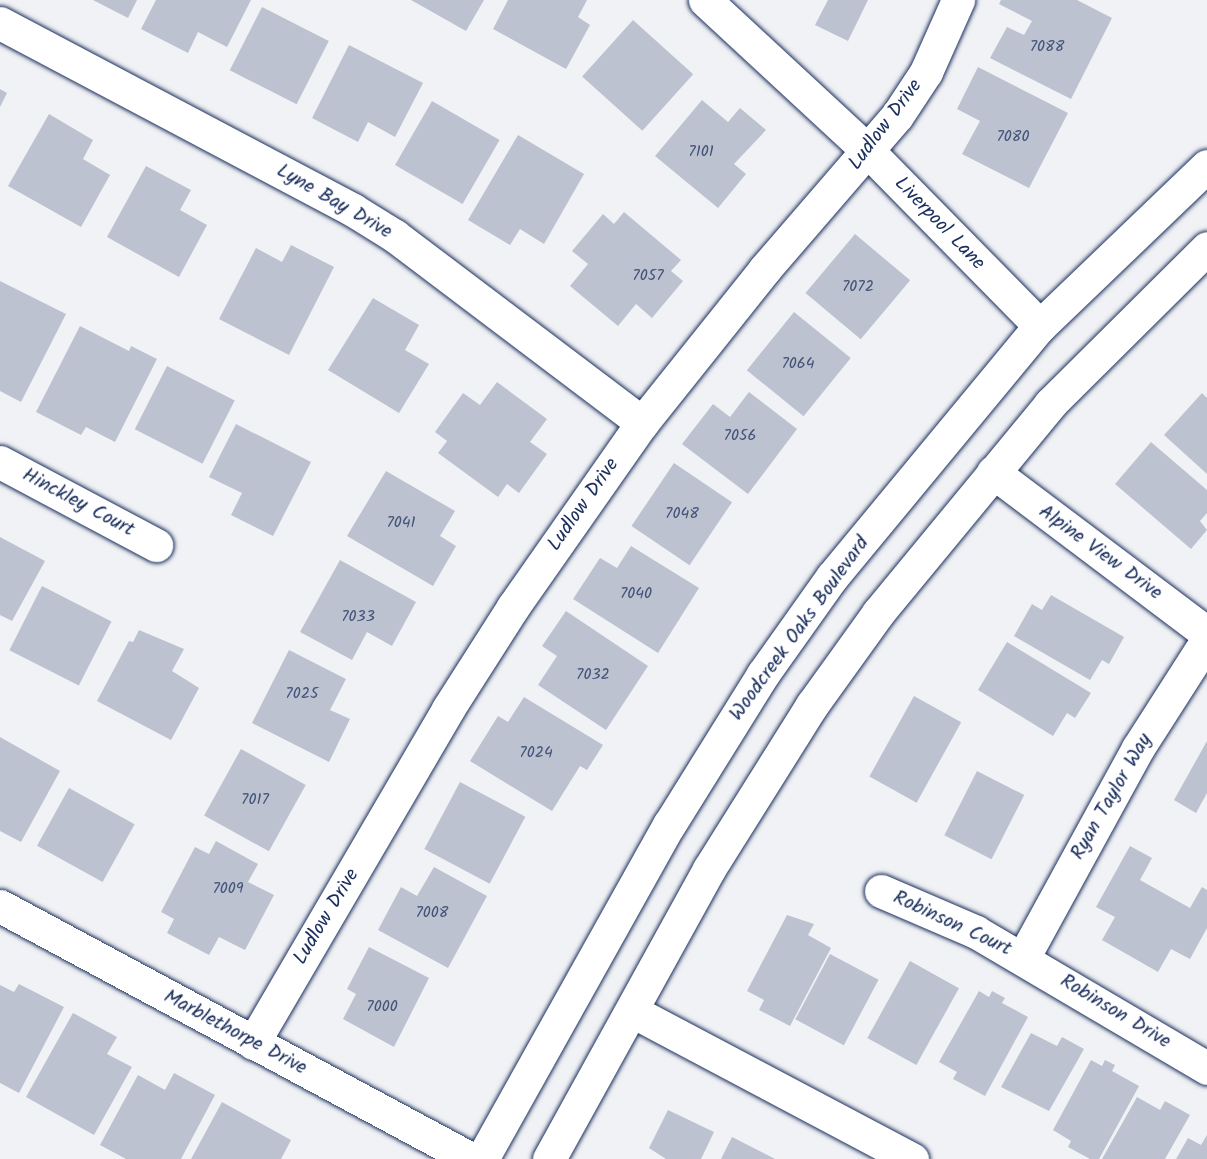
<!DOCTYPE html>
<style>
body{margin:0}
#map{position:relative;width:1207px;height:1159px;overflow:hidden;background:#f1f2f5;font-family:Kalam,sans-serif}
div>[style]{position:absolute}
.building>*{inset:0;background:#bcc2d0;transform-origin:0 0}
.roads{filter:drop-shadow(0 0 2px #1b2f5e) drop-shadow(0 0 2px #1b2f5e)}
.minor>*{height:33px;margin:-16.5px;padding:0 16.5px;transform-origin:16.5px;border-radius:16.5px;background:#fff}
.major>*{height:33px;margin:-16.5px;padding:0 16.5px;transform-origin:16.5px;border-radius:16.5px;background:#fff}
span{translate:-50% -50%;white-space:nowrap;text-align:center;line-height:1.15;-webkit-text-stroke:6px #fff;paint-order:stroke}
.number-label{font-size:16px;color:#43547a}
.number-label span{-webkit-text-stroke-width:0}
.street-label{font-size:20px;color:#1b2f5e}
</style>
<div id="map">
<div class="building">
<i style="clip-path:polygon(93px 0,137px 0,128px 18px)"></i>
<i style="clip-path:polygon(156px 0,251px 0,227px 47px,198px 32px,188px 53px,141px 29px)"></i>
<i style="clip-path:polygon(411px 0,484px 0,466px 31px)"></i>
<i style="clip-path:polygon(508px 0,587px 0,578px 17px,590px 25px,566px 69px,493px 29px)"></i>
<i style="clip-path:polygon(828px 0,868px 0,848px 41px,815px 25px)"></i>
<i style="clip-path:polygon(1001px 0,1077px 0,1112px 18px,1071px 99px,990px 58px,1007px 27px,1024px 35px,1032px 21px,999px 4px)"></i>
<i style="left:262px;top:7px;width:75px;height:71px;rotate:27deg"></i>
<i style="left:633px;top:20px;width:81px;height:76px;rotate:42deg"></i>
<i style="clip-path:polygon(349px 45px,423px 83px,395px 137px,368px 122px,358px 142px,312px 118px)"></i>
<i style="clip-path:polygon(978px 67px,1068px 113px,1029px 188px,962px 154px,980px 121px,957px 109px)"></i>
<i style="clip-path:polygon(0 89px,7px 93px,0 107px)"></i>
<i style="clip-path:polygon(702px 100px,728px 122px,740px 108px,766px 130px,734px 164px,746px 174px,718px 208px,655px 156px)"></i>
<i style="left:432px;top:101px;width:78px;height:74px;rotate:30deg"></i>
<i style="clip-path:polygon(49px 114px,93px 140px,83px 159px,110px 175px,81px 227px,8px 186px)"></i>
<i style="clip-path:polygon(518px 135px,584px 174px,544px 244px,520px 229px,510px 245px,468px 220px)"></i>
<i style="clip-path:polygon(146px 166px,191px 190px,180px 210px,207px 225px,179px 277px,107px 237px)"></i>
<i style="clip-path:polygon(624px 212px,681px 260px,671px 271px,683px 281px,652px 318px,636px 304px,618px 326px,570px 286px,588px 264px,572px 251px,603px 214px,614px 224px)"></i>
<i style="left:855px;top:234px;width:72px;height:77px;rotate:40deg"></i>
<i style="clip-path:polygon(291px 245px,334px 267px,289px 355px,219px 319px,256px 248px,282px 262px)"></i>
<i style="clip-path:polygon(0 281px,66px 314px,21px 402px,0 391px)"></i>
<i style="clip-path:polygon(373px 298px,419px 325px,405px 350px,429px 364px,399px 413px,328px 370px)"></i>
<i style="left:794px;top:312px;width:73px;height:75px;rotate:39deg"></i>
<i style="clip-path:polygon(80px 326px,129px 351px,131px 346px,157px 359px,115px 442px,86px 427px,81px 435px,36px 412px)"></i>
<i style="left:167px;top:366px;width:76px;height:71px;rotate:27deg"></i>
<i style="clip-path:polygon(497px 382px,547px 419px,530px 442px,547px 454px,519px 493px,507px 484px,498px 497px,438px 453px,447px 441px,435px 432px,463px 393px,480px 405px)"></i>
<i style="clip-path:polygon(749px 392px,797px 429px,748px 494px,682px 444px,713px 404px,730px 417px)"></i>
<i style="clip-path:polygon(1202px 393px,1207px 398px,1207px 474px,1164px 435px)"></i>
<i style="clip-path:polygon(236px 424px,311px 462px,273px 536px,231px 515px,242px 493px,209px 477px)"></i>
<i style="clip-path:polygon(1151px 442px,1207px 490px,1207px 513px,1200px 521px,1207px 530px,1191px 549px,1115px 484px)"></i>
<i style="left:674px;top:463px;width:70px;height:76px;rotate:34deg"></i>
<i style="clip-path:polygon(386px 471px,455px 511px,440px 536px,456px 546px,433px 586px,347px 536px)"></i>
<i style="clip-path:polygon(0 537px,45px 561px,12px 621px,0 615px)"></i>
<i style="clip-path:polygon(631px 546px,699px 588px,658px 653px,573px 599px,600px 558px,617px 568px)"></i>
<i style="clip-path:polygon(340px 560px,416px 602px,392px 646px,367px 632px,352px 660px,300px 632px)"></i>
<i style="left:42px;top:586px;width:78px;height:72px;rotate:27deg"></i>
<i style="clip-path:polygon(1051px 595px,1124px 637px,1109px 664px,1102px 660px,1090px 680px,1014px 636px,1032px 604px,1042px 610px)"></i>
<i style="clip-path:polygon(566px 611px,648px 666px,606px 730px,538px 685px,557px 656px,542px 646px)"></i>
<i style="clip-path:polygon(139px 630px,184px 649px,172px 671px,199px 688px,171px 740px,97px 701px,129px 641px,133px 642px)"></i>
<i style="clip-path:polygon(1007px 642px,1091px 693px,1075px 718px,1067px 713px,1053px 736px,978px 690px)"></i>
<i style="clip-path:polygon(289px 650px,346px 679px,330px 710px,350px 719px,329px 762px,252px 723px)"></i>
<i style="left:914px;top:696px;width:54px;height:92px;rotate:29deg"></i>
<i style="clip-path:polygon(524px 697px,603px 745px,587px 770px,580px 766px,552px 811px,470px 761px,498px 716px,508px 722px)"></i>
<i style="clip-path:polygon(0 737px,60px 771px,21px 842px,0 831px)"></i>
<i style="clip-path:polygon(1207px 741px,1207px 793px,1196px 813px,1174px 800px)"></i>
<i style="left:241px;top:749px;width:74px;height:76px;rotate:29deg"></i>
<i style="left:977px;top:771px;width:53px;height:72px;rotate:27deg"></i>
<i style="left:460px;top:782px;width:74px;height:76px;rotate:28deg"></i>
<i style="left:69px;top:788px;width:75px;height:66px;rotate:29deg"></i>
<i style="clip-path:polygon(216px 841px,258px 864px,248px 882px,274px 895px,245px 950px,219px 937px,209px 955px,167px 933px,174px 919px,161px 912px,195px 847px,209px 854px)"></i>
<i style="clip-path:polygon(1130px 846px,1152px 858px,1140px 880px,1190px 908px,1202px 887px,1207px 890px,1207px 928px,1190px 959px,1171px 949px,1158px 972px,1102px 940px,1115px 917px,1096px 907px)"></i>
<i style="clip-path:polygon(434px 867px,487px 896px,448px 968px,378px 930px,401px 887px,417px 896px)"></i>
<i style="clip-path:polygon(787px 915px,814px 924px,808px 935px,831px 948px,790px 1026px,759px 1010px,764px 1000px,747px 991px)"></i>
<i style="clip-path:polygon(369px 947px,429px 978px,394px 1047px,343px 1019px,356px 994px,347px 989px)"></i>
<i style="left:830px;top:954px;width:55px;height:74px;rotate:28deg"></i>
<i style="left:910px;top:961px;width:56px;height:88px;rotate:29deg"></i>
<i style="clip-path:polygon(19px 984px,64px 1007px,19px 1093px,0 1083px,0 985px,14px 992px)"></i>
<i style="clip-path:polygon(979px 991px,989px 997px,992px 991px,1005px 998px,1002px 1003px,1028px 1017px,985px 1096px,953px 1079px,957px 1072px,939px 1062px)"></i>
<i style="clip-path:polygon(73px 1013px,117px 1037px,107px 1054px,132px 1067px,94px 1135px,26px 1097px)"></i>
<i style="clip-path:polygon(1031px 1033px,1057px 1046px,1062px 1037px,1084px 1049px,1049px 1111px,1001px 1087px)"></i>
<i style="clip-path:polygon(1091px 1060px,1102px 1066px,1105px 1060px,1115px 1065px,1112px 1071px,1139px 1086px,1099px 1159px,1090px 1159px,1068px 1147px,1071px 1141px,1053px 1130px)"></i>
<i style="clip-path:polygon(174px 1073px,215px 1095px,181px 1159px,126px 1159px,100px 1145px,138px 1075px,165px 1090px)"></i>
<i style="clip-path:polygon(1137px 1097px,1160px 1110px,1165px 1101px,1190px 1115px,1165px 1159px,1102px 1159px)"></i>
<i style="clip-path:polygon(222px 1102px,291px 1140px,281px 1159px,191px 1159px)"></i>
<i style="clip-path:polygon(668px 1110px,714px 1132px,701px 1159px,666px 1159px,649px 1148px)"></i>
<i style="clip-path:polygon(1207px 1135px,1207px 1159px,1176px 1159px,1188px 1138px,1201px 1145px)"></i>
<i style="clip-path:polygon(732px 1137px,775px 1159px,721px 1159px)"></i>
</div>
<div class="roads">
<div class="minor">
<i style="left:705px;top:0;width:222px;rotate:42.8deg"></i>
<i style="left:868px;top:151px;width:245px;rotate:45.5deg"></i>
<i style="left:0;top:23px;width:399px;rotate:27.9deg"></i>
<i style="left:353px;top:210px;width:49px;rotate:31.8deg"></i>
<i style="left:395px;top:236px;width:310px;rotate:37.1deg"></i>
<i style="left:0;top:462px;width:177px;rotate:28deg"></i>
<i style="left:993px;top:472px;width:268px;rotate:37deg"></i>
<i style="left:881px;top:891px;width:103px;rotate:23.3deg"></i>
<i style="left:976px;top:932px;width:268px;rotate:30.5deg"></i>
<i style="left:0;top:906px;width:535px;rotate:28.24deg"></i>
<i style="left:1023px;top:958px;width:239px;rotate:-61.3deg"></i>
<i style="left:1138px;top:748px;width:128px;rotate:-57.4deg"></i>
<i style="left:632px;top:1011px;width:317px;rotate:27.9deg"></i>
<i style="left:253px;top:1043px;width:387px;rotate:-59.7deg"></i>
<i style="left:448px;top:709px;width:121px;rotate:-57.5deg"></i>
<i style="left:513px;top:607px;width:225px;rotate:-55deg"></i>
<i style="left:642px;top:423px;width:196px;rotate:-51.4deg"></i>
<i style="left:764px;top:270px;width:203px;rotate:-49.2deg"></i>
<i style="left:897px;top:116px;width:53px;rotate:-56.6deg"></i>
<i style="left:926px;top:72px;width:79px;rotate:-66deg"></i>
</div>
<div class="major">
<i style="left:482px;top:1159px;width:383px;rotate:-60.8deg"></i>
<i style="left:669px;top:825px;width:178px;rotate:-58.1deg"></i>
<i style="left:763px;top:674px;width:119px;rotate:-54.6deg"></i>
<i style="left:832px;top:577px;width:326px;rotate:-50.4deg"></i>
<i style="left:1040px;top:326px;width:231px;rotate:-43.8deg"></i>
<i style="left:549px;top:1159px;width:331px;rotate:-61.1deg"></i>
<i style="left:709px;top:869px;width:194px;rotate:-57.9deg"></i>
<i style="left:812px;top:705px;width:113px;rotate:-54.3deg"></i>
<i style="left:878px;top:613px;width:271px;rotate:-50.5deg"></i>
<i style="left:1050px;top:404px;width:221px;rotate:-44.8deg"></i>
</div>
</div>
<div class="number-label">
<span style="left:1047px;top:47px">7088</span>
<span style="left:1013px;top:137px">7080</span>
<span style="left:701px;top:152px">7101</span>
<span style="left:648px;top:276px">7057</span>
<span style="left:858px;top:287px">7072</span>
<span style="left:798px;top:364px">7064</span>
<span style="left:740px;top:436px">7056</span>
<span style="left:682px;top:514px">7048</span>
<span style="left:401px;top:523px">7041</span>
<span style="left:636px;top:594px">7040</span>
<span style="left:358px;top:617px">7033</span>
<span style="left:593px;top:675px">7032</span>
<span style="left:302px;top:694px">7025</span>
<span style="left:536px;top:753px">7024</span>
<span style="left:255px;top:800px">7017</span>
<span style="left:228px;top:889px">7009</span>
<span style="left:432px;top:913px">7008</span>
<span style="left:382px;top:1007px">7000</span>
</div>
<div class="street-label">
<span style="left:886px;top:125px;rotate:-53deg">Ludlow Drive</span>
<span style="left:334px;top:202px;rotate:30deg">Lyne Bay Drive</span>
<span style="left:939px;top:224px;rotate:46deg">Liverpool Lane</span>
<span style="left:78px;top:503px;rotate:28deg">Hinckley Court</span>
<span style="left:584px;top:505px;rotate:-55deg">Ludlow Drive</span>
<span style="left:1100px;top:553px;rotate:36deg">Alpine View Drive</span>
<span style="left:800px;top:629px;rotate:-54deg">Woodcreek Oaks Boulevard</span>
<span style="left:1112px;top:797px;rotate:-60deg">Ryan Taylor Way</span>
<span style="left:327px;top:917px;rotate:-59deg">Ludlow Drive</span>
<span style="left:952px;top:924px;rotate:25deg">Robinson Court</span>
<span style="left:1115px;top:1012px;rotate:31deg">Robinson Drive</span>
<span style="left:235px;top:1033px;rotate:28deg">Marblethorpe Drive</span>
</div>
</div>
